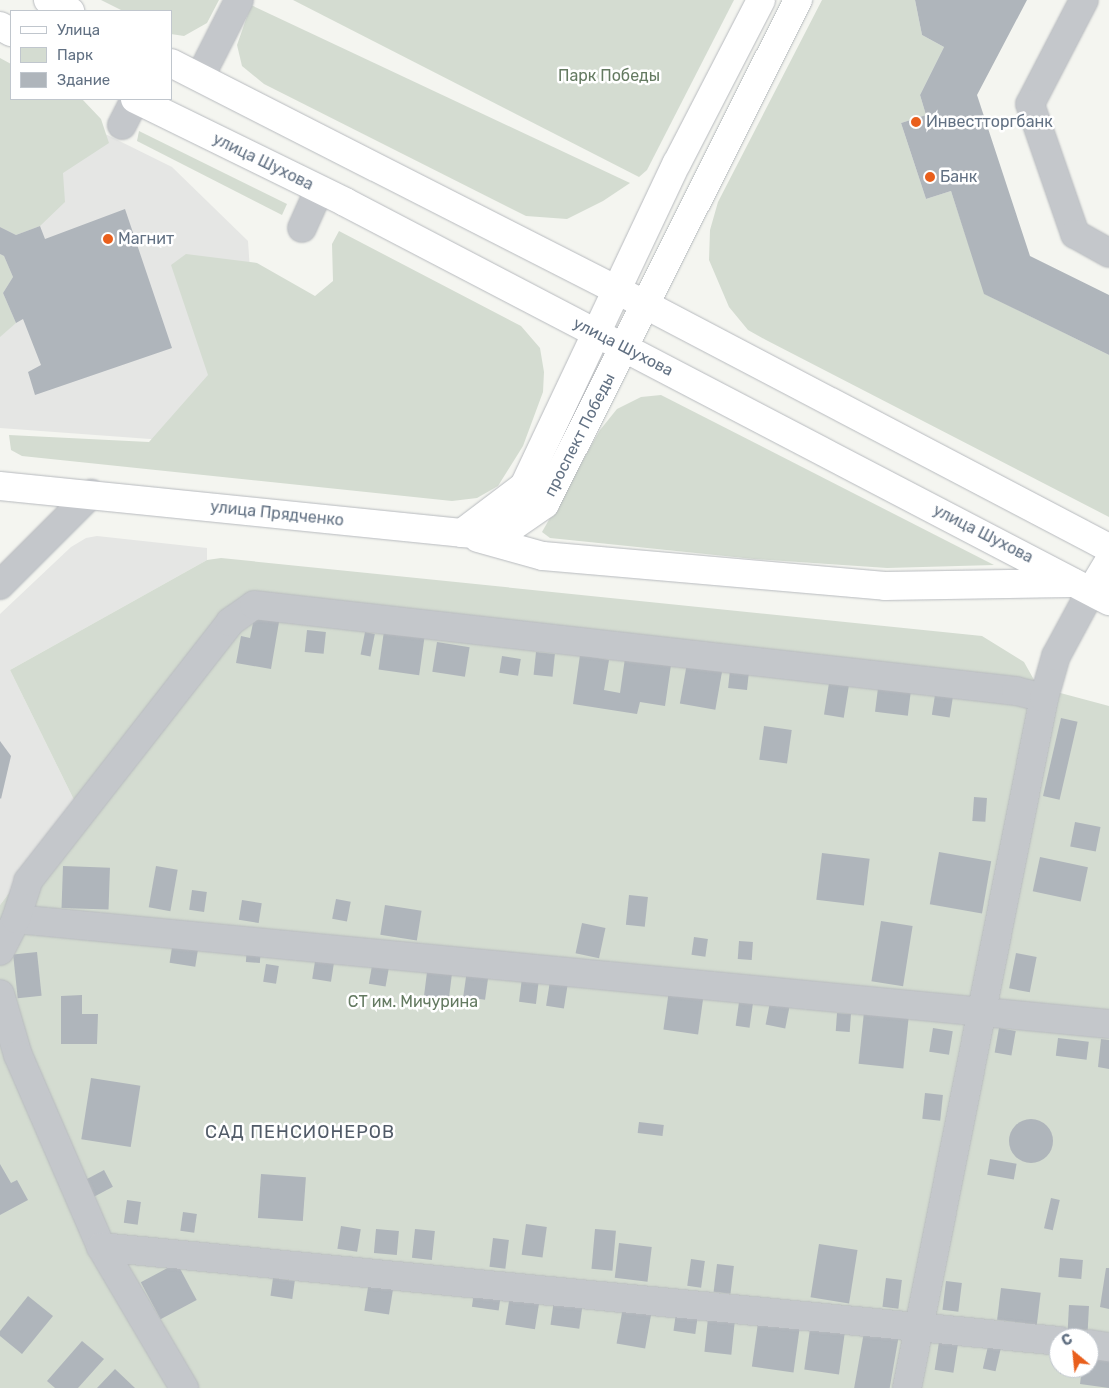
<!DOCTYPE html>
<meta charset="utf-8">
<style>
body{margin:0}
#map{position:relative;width:1109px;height:1388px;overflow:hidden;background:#f4f5f0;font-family:Rubik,sans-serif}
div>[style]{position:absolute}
.built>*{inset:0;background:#e5e6e4}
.green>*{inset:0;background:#d4dcd1}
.building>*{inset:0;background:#afb5bb;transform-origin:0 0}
.round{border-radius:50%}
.roads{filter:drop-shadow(0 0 1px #b7babe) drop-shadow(0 0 1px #b7babe)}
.minor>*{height:28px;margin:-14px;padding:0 14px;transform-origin:14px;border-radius:14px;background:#c4c7cb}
.major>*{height:28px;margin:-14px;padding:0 14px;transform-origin:14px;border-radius:14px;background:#fff}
.dots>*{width:14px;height:14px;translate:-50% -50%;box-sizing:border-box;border:2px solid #fff;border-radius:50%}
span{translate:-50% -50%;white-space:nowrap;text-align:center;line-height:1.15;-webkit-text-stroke:5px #fff;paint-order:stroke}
.park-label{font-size:16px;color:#647a61}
.poi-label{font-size:16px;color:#627183}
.left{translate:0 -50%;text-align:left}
.street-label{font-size:16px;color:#627183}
.neighbourhood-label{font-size:18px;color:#515b68;letter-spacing:1px}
.legend{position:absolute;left:10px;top:10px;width:162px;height:90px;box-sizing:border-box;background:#fff;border:1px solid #c0c6cd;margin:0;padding:6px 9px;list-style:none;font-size:15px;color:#627183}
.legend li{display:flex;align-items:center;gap:10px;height:25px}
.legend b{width:25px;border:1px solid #c0c6cd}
.north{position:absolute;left:1049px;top:1328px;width:50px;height:50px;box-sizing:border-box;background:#fff;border:1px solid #c0c6cd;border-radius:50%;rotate:332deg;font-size:14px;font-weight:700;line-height:20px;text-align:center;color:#627183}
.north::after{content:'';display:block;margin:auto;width:18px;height:22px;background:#e95f1c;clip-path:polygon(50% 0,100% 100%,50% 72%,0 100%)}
</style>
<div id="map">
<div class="built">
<i style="clip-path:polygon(81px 122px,172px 167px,248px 241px,255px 345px,191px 442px,0 428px,0 218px)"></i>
<i style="clip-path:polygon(97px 536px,207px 548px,207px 560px,10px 670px,76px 804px,0 905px,0 614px,71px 547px,86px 538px)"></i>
</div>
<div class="green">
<i style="clip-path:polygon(101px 0,219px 0,207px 23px,184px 36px,171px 34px,171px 11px,123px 11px)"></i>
<i style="clip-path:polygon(293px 0,734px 0,647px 170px,639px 177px)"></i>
<i style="clip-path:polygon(822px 0,915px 0,922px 35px,944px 47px,920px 95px,926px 115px,901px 123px,926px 199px,951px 191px,985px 294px,1109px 355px,1109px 517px,766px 340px,748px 330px,729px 307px,709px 260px,710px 230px,718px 202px)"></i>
<i style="clip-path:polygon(251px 5px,630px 183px,603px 201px,567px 219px,526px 216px,264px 84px,242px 66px,237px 45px)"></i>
<i style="clip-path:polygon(0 58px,11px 64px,11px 99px,82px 99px,101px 119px,109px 143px,63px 173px,65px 202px,40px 226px,16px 235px,0 227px)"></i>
<i style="clip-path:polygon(139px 131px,287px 204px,282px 215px,137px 141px)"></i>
<i style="clip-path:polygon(339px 231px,521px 326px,540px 348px,544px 372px,543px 392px,523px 446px,498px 486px,477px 498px,452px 501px,22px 456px,11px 450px,9px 435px,149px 442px,208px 375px,171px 265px,186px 254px,257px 263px,315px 296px,333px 281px,332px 244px)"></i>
<i style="clip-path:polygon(0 254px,4px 256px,13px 277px,3px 293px,16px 323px,0 337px)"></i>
<i style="clip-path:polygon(661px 395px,994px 565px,887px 568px,754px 559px,550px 538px,542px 532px,600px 430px,617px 409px,641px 397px)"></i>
<i style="clip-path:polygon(evenodd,221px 558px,982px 636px,1024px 662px,1038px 687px,1109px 706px,1109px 1388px,0 1388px,0 905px,76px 804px,10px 670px,207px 560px,221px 558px,1059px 1338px,1089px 1338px,1089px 1368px,1059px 1368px,1059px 1338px)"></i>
</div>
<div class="building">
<i style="clip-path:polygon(915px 0,1027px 0,977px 95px,1030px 256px,1109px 295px,1109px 355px,984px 294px,951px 191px,926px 199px,901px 123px,926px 115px,920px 95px,944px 47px,922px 35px)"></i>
<i style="clip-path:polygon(125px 209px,172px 348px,35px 395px,28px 372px,41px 365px,23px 319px,16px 323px,3px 293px,13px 277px,4px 256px,0 254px,0 227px,16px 235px,40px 226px,45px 239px)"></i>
<i style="clip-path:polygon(254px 618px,279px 622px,271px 669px,236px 663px,241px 636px,250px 638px)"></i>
<i style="left:307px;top:630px;width:19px;height:22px;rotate:6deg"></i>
<i style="left:384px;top:631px;width:41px;height:39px;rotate:8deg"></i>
<i style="left:365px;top:632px;width:10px;height:23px;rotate:11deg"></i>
<i style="left:437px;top:642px;width:33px;height:30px;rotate:9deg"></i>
<i style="left:536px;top:652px;width:19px;height:23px;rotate:6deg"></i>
<i style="clip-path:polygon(580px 655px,609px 660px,604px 690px,620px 693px,625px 658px,671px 665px,665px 706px,640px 702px,637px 714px,573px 704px)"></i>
<i style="left:502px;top:656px;width:19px;height:17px;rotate:9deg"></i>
<i style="left:687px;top:663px;width:36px;height:41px;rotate:10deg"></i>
<i style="left:730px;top:670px;width:19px;height:18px;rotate:6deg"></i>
<i style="left:829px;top:683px;width:20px;height:32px;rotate:9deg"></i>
<i style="left:878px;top:688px;width:33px;height:24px;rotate:7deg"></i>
<i style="left:935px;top:695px;width:18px;height:20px;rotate:9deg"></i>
<i style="left:1061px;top:718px;width:17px;height:80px;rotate:13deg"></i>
<i style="left:764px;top:726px;width:28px;height:34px;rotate:8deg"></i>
<i style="clip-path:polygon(0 741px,11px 756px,1px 799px,0 798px)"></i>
<i style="left:974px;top:797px;width:13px;height:24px;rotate:4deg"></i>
<i style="left:1075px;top:822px;width:26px;height:25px;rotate:11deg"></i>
<i style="left:939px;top:852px;width:53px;height:53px;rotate:10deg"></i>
<i style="left:822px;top:853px;width:48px;height:47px;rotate:7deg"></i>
<i style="left:1040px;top:857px;width:49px;height:35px;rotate:12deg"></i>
<i style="left:63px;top:866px;width:47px;height:42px;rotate:2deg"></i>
<i style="left:156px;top:866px;width:22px;height:42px;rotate:10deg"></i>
<i style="left:192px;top:890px;width:15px;height:20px;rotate:8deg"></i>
<i style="left:629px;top:895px;width:19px;height:30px;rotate:6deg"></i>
<i style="left:336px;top:899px;width:15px;height:20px;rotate:11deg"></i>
<i style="left:242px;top:900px;width:20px;height:20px;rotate:9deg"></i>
<i style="left:385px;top:905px;width:37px;height:30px;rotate:9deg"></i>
<i style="left:881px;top:921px;width:32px;height:61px;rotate:9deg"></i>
<i style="left:582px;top:923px;width:24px;height:31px;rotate:12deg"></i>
<i style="left:694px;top:937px;width:14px;height:18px;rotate:8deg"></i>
<i style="left:173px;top:941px;width:26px;height:22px;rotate:9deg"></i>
<i style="left:739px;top:941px;width:14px;height:18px;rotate:4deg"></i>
<i style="left:247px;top:946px;width:14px;height:16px;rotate:4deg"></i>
<i style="left:37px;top:952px;width:44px;height:24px;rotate:84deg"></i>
<i style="left:1016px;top:953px;width:21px;height:36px;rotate:11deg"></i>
<i style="left:316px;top:955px;width:19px;height:24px;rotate:9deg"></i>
<i style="left:373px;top:960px;width:17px;height:24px;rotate:10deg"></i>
<i style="left:266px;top:964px;width:13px;height:18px;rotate:9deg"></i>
<i style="left:467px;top:970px;width:22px;height:27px;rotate:8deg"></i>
<i style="left:427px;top:972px;width:25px;height:24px;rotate:7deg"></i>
<i style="left:522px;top:978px;width:17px;height:24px;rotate:7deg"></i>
<i style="left:550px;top:981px;width:18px;height:25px;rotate:9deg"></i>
<i style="left:669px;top:990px;width:35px;height:40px;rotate:8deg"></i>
<i style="clip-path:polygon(82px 995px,82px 1014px,98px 1014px,97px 1044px,61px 1044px,61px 996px)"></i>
<i style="left:739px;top:1002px;width:14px;height:24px;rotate:8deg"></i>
<i style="left:770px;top:1002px;width:20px;height:23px;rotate:11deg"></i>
<i style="left:864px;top:1012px;width:45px;height:52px;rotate:6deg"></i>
<i style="left:837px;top:1013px;width:14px;height:18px;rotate:4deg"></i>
<i style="left:933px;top:1028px;width:20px;height:24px;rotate:9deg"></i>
<i style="left:999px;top:1028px;width:17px;height:25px;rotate:10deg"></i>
<i style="left:1058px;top:1038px;width:31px;height:18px;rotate:7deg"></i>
<i style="clip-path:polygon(1101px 1039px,1109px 1040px,1109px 1069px,1098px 1067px)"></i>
<i style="left:91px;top:1078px;width:50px;height:62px;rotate:9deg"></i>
<i style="left:925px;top:1093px;width:18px;height:26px;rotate:6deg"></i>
<i class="round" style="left:1009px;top:1119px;width:44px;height:44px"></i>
<i style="left:639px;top:1122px;width:25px;height:11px;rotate:7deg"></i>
<i style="left:990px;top:1159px;width:27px;height:16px;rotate:10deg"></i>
<i style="clip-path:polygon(0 1164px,11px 1183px,17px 1180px,28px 1200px,0 1215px)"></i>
<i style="left:104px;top:1170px;width:19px;height:23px;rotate:62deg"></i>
<i style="left:261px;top:1174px;width:45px;height:44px;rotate:4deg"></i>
<i style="left:1051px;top:1198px;width:9px;height:31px;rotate:13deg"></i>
<i style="left:127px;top:1200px;width:14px;height:23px;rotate:8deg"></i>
<i style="left:183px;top:1212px;width:14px;height:19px;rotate:8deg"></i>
<i style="left:526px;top:1224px;width:21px;height:31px;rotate:8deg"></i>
<i style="left:341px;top:1226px;width:20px;height:23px;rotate:9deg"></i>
<i style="left:376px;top:1229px;width:23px;height:24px;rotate:5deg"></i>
<i style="left:415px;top:1229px;width:20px;height:29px;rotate:6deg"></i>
<i style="left:595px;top:1229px;width:21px;height:40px;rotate:5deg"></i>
<i style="left:493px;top:1238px;width:16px;height:29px;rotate:7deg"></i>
<i style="left:619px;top:1243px;width:33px;height:35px;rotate:7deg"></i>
<i style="left:819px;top:1244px;width:39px;height:54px;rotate:9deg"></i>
<i style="left:1060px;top:1258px;width:23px;height:19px;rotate:5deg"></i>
<i style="left:691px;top:1259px;width:14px;height:27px;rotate:8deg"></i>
<i style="left:177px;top:1263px;width:42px;height:41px;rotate:62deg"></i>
<i style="left:717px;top:1264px;width:17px;height:28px;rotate:7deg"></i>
<i style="clip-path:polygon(1106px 1268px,1109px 1268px,1109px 1309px,1100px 1307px)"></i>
<i style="left:273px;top:1278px;width:22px;height:18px;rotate:8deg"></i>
<i style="left:886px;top:1278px;width:16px;height:29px;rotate:7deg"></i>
<i style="left:369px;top:1281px;width:25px;height:30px;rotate:9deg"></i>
<i style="left:946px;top:1281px;width:16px;height:29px;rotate:7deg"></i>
<i style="left:1001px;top:1288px;width:40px;height:32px;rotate:7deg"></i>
<i style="left:474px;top:1292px;width:27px;height:15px;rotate:8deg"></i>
<i style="left:510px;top:1295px;width:30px;height:30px;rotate:9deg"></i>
<i style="clip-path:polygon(28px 1296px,53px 1316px,22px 1354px,0 1336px,0 1331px)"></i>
<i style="left:554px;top:1300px;width:29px;height:25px;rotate:8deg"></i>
<i style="left:1069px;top:1305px;width:20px;height:24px;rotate:3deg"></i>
<i style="left:623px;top:1307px;width:29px;height:37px;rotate:10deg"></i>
<i style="left:676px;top:1313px;width:22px;height:18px;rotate:8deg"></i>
<i style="left:708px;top:1318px;width:27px;height:34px;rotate:6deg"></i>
<i style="left:758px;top:1323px;width:42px;height:44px;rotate:8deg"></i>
<i style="left:810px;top:1329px;width:35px;height:41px;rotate:8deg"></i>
<i style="left:864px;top:1332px;width:35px;height:57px;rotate:10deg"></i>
<i style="clip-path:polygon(82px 1341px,104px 1359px,78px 1388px,55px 1388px,47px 1381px)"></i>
<i style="left:939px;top:1342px;width:19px;height:28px;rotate:9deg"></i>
<i style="left:988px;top:1346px;width:13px;height:23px;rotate:13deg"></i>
<i style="clip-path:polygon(1089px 1357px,1109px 1359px,1109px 1388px,1080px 1384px,1082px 1368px,1089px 1368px)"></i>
<i style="clip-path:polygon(115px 1369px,135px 1388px,97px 1388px)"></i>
</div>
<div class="roads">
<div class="minor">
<i style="left:1084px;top:0;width:117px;rotate:117.4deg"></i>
<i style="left:1030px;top:104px;width:138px;rotate:70.9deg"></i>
<i style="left:1075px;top:234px;width:39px;rotate:29deg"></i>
<i style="left:200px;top:77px;width:86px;rotate:-63.1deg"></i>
<i style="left:122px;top:125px;width:29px;rotate:-63deg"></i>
<i style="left:302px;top:228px;width:42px;rotate:-65.9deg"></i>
<i style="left:0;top:585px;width:129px;rotate:-45deg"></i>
<i style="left:16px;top:919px;width:1098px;rotate:5.49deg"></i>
<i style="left:0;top:951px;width:36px;rotate:-63deg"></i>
<i style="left:16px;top:919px;width:40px;rotate:-72deg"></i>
<i style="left:28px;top:881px;width:328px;rotate:-52deg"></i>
<i style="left:230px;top:622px;width:29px;rotate:-35deg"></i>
<i style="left:254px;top:605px;width:767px;rotate:6.44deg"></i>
<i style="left:1016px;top:691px;width:29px;rotate:14deg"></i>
<i style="left:0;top:994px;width:64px;rotate:73.6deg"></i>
<i style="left:18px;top:1055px;width:209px;rotate:66.6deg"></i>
<i style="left:101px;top:1247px;width:164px;rotate:59.5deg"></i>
<i style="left:101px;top:1247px;width:963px;rotate:5.6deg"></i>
<i style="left:1089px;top:1344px;width:20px;rotate:9deg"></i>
<i style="left:907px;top:1388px;width:703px;rotate:-78.77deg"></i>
<i style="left:1044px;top:698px;width:44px;rotate:-74.1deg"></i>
<i style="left:1056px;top:656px;width:74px;rotate:-61.7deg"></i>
</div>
<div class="major">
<i style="left:48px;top:0;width:25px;rotate:27deg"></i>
<i style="left:0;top:26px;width:13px;rotate:29deg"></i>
<i style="left:171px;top:63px;width:533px;rotate:27deg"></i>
<i style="left:646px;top:305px;width:523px;rotate:27.69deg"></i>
<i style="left:135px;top:99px;width:234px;rotate:26.1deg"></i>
<i style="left:345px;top:202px;width:862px;rotate:27.58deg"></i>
<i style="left:0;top:486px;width:464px;rotate:5.8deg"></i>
<i style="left:462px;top:533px;width:24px;rotate:5deg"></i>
<i style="left:486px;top:535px;width:24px;rotate:-15deg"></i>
<i style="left:509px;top:529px;width:44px;rotate:-34.8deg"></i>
<i style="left:545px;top:504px;width:564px;rotate:-63.34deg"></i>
<i style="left:462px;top:533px;width:78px;rotate:-37.2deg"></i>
<i style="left:524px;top:486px;width:357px;rotate:-64.7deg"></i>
<i style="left:677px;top:163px;width:183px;rotate:-62.7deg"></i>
<i style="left:478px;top:538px;width:67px;rotate:15.5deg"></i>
<i style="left:543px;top:556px;width:343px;rotate:5deg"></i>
<i style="left:885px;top:586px;width:189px;rotate:-0.9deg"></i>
<i style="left:1091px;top:591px;width:35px;rotate:-59deg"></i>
</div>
</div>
<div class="dots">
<i style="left:916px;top:122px;background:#e95f1c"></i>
<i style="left:930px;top:177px;background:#e95f1c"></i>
<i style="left:108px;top:239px;background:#e95f1c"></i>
</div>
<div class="park-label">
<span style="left:609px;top:76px">Парк Победы</span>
<span style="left:413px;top:1002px">СТ им. Мичурина</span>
</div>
<div class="poi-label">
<span class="left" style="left:926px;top:122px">Инвестторгбанк</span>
<span class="left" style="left:940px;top:177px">Банк</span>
<span class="left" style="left:118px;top:239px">Магнит</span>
</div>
<div class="street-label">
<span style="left:263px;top:162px;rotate:26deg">улица Шухова</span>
<span style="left:623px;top:347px;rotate:27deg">улица Шухова</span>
<span style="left:580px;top:435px;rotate:-63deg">проспект Победы</span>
<span style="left:277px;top:514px;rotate:6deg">улица Прядченко</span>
<span style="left:983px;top:534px;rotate:27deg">улица Шухова</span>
</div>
<div class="neighbourhood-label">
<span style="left:300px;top:1132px">САД ПЕНСИОНЕРОВ</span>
</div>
<ul class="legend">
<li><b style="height:6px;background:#fff"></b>Улица</li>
<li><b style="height:14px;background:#d4dcd1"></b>Парк</li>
<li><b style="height:14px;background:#afb5bb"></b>Здание</li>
</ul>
<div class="north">С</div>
</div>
